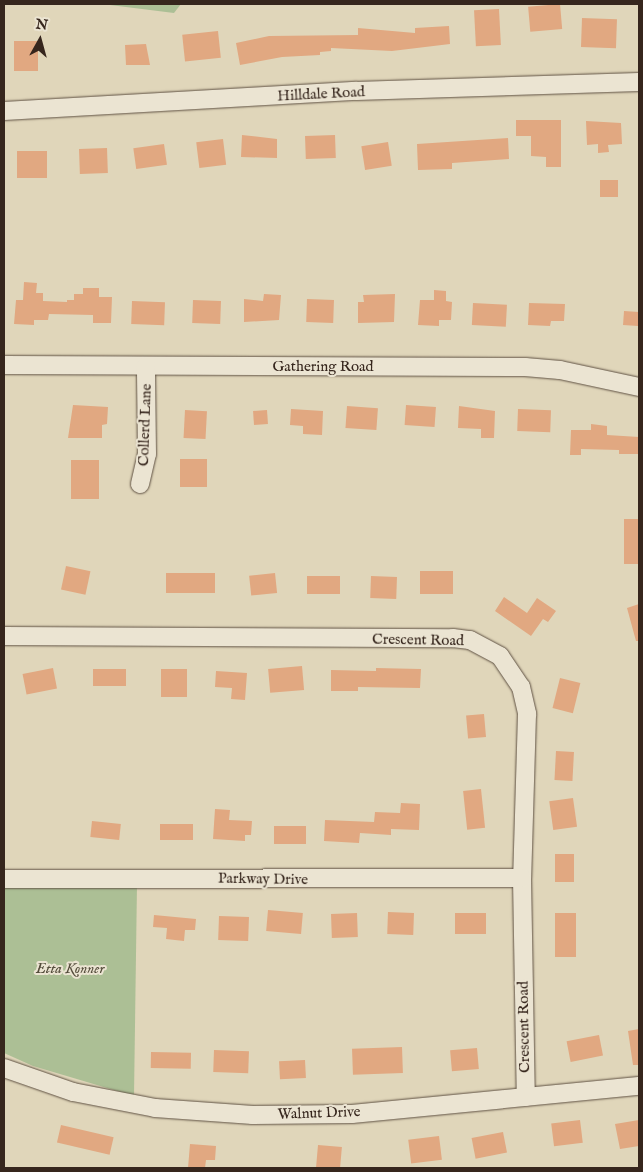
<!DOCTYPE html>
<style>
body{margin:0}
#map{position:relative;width:643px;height:1172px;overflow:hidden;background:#e0d6ba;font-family:"IM FELL English",serif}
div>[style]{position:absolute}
.green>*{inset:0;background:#acbf95}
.building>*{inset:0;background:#e1a881;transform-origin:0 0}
.roads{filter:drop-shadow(0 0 1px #605244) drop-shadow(0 0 1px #605244)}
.minor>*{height:18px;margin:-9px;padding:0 9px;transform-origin:9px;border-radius:9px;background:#ebe4d2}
span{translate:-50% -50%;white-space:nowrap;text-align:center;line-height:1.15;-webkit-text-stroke:4px #ebe4d2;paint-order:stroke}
.street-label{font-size:15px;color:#36261d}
.park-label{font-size:15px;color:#544c3b;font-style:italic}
.frame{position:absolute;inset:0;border:5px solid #36261d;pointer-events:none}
.north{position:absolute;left:15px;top:15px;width:50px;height:50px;-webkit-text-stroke:4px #ebe4d2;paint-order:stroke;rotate:7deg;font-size:14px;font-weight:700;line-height:20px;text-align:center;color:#36261d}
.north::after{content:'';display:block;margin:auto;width:18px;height:22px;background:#36261d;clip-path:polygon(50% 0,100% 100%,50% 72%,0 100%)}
</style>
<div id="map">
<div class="green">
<i style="clip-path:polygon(102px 4px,181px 4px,174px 13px)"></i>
<i style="clip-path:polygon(137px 885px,134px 1096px,33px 1066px,4px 1053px,4px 886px)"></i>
</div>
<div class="building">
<i style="left:560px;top:4px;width:25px;height:32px;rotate:85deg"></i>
<i style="left:499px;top:9px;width:36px;height:25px;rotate:87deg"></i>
<i style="left:582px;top:18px;width:35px;height:29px;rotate:2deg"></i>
<i style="clip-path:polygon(449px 26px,450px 44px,392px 51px,331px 48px,331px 51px,320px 52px,320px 55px,282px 57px,240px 65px,236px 43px,269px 36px,358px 35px,358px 28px,415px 33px,415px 28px)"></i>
<i style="left:218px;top:31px;width:27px;height:36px;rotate:84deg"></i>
<i style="left:38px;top:41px;width:30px;height:24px;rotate:90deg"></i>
<i style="clip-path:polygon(146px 44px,150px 65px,126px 65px,125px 45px)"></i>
<i style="clip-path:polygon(516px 120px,561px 120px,561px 167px,546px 167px,546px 157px,531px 156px,531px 136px,516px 136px)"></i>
<i style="clip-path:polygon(586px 121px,621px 123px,622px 144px,608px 145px,609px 152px,598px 153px,598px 144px,587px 145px)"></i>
<i style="clip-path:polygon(242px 135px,277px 139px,277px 158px,241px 157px)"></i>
<i style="left:335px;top:135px;width:23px;height:30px;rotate:88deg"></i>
<i style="clip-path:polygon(508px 138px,509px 159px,452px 163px,452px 169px,418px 170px,417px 144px)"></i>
<i style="left:223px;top:139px;width:26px;height:27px;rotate:83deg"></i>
<i style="left:388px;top:142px;width:24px;height:27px;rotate:81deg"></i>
<i style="left:164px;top:144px;width:21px;height:31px;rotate:82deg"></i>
<i style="left:107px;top:148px;width:25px;height:28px;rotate:88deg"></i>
<i style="left:17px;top:151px;width:30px;height:27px"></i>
<i style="left:600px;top:180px;width:18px;height:17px"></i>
<i style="clip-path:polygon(24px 282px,37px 283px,36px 293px,43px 293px,43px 301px,67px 302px,67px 300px,74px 300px,74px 294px,83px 294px,83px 288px,99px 288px,99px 297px,112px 297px,111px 323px,93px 323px,93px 315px,49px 314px,48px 320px,34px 320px,34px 325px,14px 324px,16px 300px,23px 300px)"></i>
<i style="clip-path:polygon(434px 290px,446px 291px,446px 301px,452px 302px,451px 320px,439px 320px,439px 326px,418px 325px,420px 300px,434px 300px)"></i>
<i style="clip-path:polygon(264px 294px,281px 295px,279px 320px,244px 322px,244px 299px,263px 301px)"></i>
<i style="clip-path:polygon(395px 294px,394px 322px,358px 323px,358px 302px,364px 302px,363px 295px)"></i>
<i style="left:307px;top:299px;width:27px;height:23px;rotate:2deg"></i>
<i style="left:193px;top:300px;width:28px;height:23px;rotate:2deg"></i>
<i style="left:132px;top:301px;width:33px;height:23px;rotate:2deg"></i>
<i style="left:473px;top:303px;width:34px;height:22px;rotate:3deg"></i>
<i style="clip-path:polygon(529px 303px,565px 304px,564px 321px,551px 321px,550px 326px,528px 325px)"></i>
<i style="left:624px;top:311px;width:15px;height:14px;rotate:4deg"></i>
<i style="clip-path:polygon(73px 405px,108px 407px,107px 424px,102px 425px,102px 438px,68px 438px)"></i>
<i style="left:406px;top:405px;width:30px;height:20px;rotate:4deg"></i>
<i style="left:347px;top:406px;width:31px;height:22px;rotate:4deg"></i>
<i style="clip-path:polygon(459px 406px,495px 411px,494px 438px,481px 438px,481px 429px,458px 428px)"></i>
<i style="clip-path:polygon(291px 409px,323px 411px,322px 435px,303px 434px,303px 426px,290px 425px)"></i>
<i style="left:518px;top:409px;width:33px;height:22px;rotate:2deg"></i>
<i style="left:185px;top:410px;width:22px;height:28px;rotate:3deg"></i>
<i style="left:267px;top:410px;width:14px;height:14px;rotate:86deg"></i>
<i style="clip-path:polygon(591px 424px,607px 426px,607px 435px,639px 437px,639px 454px,619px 454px,619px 450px,581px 449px,581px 455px,570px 455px,571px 430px,591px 430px)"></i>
<i style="left:180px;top:459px;width:27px;height:28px"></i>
<i style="left:71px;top:460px;width:28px;height:39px"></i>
<i style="left:624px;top:519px;width:15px;height:45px"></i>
<i style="left:66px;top:566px;width:25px;height:24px;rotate:12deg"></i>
<i style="left:420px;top:571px;width:33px;height:23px"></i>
<i style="left:166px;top:573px;width:49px;height:20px"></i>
<i style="left:275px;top:573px;width:20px;height:26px;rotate:84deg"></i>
<i style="left:340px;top:576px;width:18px;height:33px;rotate:90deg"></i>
<i style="left:371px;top:576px;width:26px;height:22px;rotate:2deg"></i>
<i style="clip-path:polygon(504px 597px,527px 613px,537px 598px,556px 611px,548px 622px,543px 619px,531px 636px,495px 611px)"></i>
<i style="clip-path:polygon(639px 604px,639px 641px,636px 641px,627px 608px)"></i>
<i style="left:302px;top:666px;width:24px;height:34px;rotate:85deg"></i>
<i style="left:53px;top:668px;width:21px;height:31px;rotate:79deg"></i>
<i style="clip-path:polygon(376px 668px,421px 669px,420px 688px,358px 687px,358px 691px,331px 691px,331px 670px,376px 671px)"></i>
<i style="left:93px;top:669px;width:33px;height:17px"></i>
<i style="left:161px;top:669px;width:26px;height:28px"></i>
<i style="clip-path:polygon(216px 671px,247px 673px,245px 700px,231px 699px,232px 688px,215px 687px)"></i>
<i style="left:560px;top:678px;width:21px;height:31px;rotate:14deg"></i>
<i style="left:484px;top:714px;width:23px;height:18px;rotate:85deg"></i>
<i style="left:556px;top:751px;width:18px;height:29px;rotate:3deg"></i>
<i style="left:481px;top:789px;width:39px;height:18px;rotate:84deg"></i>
<i style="left:573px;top:798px;width:29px;height:24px;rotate:82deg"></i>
<i style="clip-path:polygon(401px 803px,420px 804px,419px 830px,391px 829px,391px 835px,360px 833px,359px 843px,324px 841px,325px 820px,374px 822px,375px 812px,400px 813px)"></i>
<i style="clip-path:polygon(215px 809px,230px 810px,229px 820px,252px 821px,251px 835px,245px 835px,245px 841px,213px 839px)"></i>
<i style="left:92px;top:821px;width:29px;height:16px;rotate:6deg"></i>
<i style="left:160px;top:824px;width:33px;height:16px"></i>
<i style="left:274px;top:826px;width:32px;height:18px"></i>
<i style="left:555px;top:854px;width:19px;height:28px"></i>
<i style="left:268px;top:910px;width:35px;height:21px;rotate:5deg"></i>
<i style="left:388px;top:912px;width:26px;height:22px;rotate:2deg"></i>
<i style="left:357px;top:913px;width:24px;height:26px;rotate:88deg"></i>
<i style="left:455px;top:913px;width:31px;height:21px"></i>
<i style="left:576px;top:913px;width:44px;height:21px;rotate:90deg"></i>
<i style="clip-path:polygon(154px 915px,196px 919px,195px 930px,185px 930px,184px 941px,166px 939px,167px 928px,153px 927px)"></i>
<i style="left:219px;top:916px;width:30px;height:24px;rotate:2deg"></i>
<i style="clip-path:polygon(639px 1029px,639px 1065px,633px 1065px,628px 1031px)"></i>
<i style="left:599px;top:1035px;width:21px;height:33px;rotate:79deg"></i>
<i style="left:402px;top:1047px;width:26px;height:50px;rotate:88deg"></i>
<i style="left:477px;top:1048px;width:21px;height:27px;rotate:85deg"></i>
<i style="left:214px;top:1050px;width:35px;height:22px;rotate:2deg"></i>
<i style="left:151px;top:1052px;width:40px;height:16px;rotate:1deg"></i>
<i style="left:305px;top:1060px;width:18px;height:26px;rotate:87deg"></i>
<i style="left:580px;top:1120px;width:23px;height:29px;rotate:83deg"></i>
<i style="clip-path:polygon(639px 1120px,639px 1146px,620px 1149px,615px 1124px)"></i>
<i style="left:61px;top:1125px;width:54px;height:18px;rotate:13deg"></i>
<i style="left:503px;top:1132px;width:21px;height:32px;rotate:79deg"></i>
<i style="left:439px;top:1136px;width:24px;height:31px;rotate:83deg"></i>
<i style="clip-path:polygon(190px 1144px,216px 1146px,215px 1160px,206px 1160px,205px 1168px,188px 1168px)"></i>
<i style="left:318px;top:1145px;width:24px;height:23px;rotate:5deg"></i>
</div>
<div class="roads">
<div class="minor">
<i style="left:4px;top:111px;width:353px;rotate:-3.3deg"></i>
<i style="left:356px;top:91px;width:283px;rotate:-1.8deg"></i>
<i style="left:4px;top:365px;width:521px;rotate:0.22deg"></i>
<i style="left:525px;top:367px;width:35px;rotate:5deg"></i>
<i style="left:560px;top:370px;width:81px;rotate:12.1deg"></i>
<i style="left:140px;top:484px;width:31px;rotate:-77deg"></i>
<i style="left:147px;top:454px;width:88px;rotate:-90.7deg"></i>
<i style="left:4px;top:636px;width:449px;rotate:0.3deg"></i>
<i style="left:453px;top:638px;width:17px;rotate:7deg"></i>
<i style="left:470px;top:640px;width:34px;rotate:28deg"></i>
<i style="left:500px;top:656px;width:37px;rotate:56deg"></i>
<i style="left:521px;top:687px;width:28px;rotate:77deg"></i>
<i style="left:527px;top:714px;width:164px;rotate:91.7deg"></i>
<i style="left:522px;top:878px;width:219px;rotate:89deg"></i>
<i style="left:4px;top:879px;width:518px;rotate:-0.11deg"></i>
<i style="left:4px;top:1068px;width:73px;rotate:19.2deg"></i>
<i style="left:73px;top:1092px;width:84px;rotate:11deg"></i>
<i style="left:155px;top:1108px;width:98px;rotate:4.1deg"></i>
<i style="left:253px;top:1115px;width:99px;rotate:-0.6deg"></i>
<i style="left:352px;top:1114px;width:288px;rotate:-5.6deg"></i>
</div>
</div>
<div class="street-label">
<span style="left:321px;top:94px;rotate:-3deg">Hilldale Road</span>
<span style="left:323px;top:367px">Gathering Road</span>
<span style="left:145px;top:425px;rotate:-88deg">Collerd Lane</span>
<span style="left:418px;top:640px;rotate:1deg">Crescent Road</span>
<span style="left:263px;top:879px;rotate:1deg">Parkway Drive</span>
<span style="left:524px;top:1027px;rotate:-91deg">Crescent Road</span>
<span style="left:319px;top:1113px;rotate:-2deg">Walnut Drive</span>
</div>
<div class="park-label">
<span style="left:70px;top:969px">Etta Konner</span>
</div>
<div class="frame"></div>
<div class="north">N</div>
</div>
